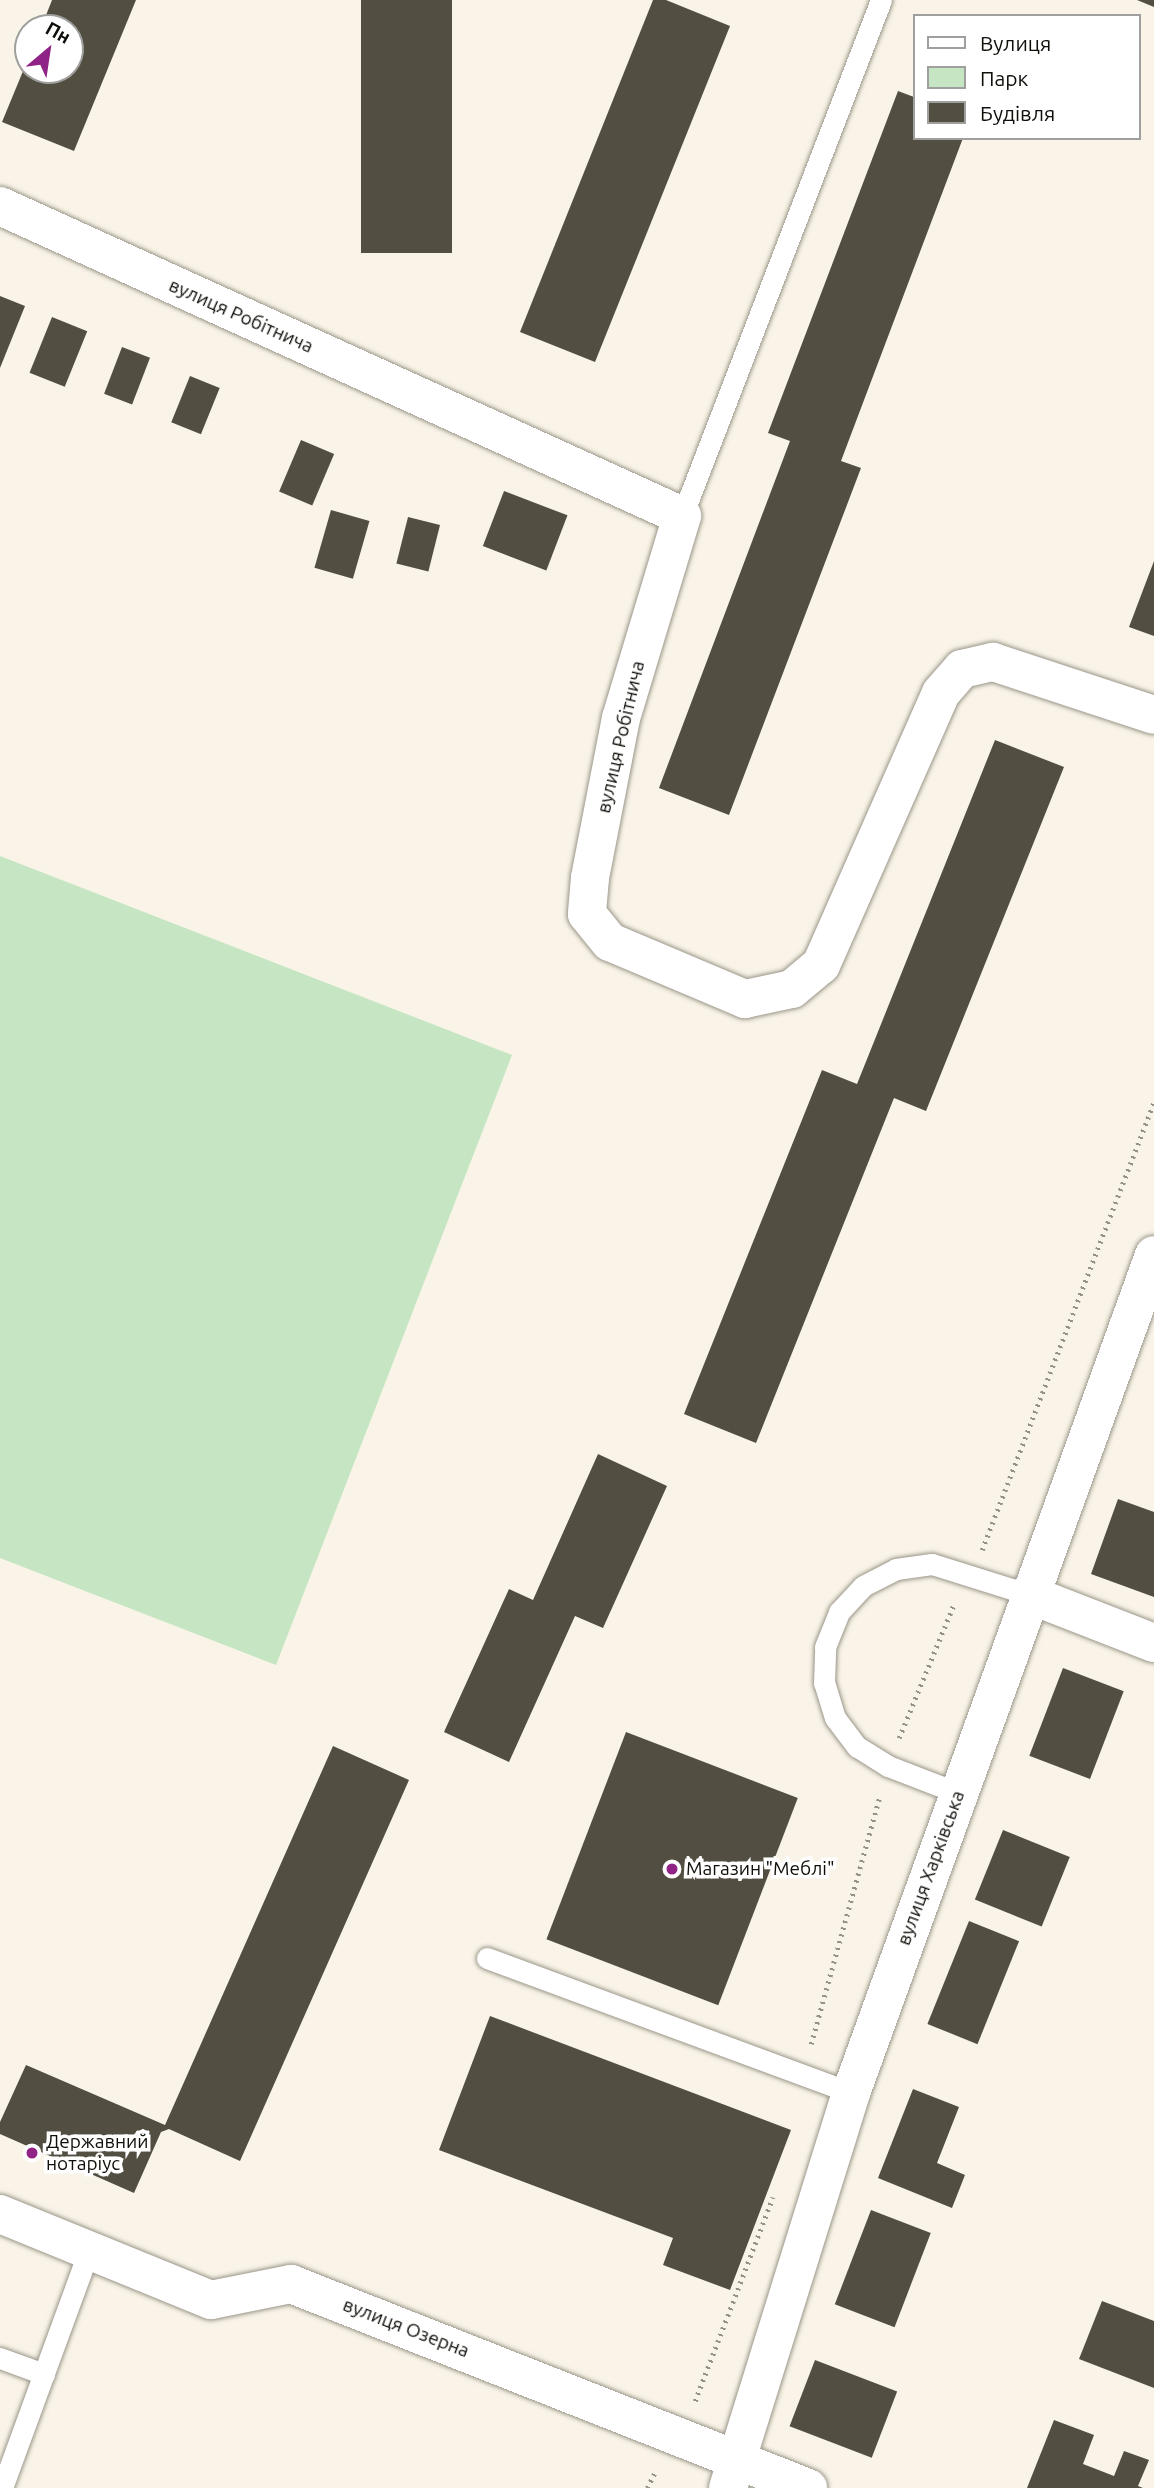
<!DOCTYPE html>
<meta charset="utf-8">
<style>
body{margin:0}
#map{position:relative;width:1154px;height:2488px;overflow:hidden;background:#f9f4e7;font-family:Ubuntu,sans-serif}
div>[style]{position:absolute}
.green>*{inset:0;background:#c6e6c3}
.building>*{inset:0;background:#524e42;transform-origin:0 0}
.path>*{height:4.5px;margin-top:-2.25px;transform-origin:0;background:repeating-linear-gradient(90deg,#949187 0 2px,transparent 0 7px)}
.roads{filter:drop-shadow(0 0 2px #9b968a) drop-shadow(0 0 2px #9b968a)}
.lane>*{height:21px;margin:-10.5px;padding:0 10.5px;transform-origin:10.5px;border-radius:10.5px;background:#fff}
.street>*{height:38px;margin:-19px;padding:0 19px;transform-origin:19px;border-radius:19px;background:#fff}
.dots>*{width:19px;height:19px;translate:-50% -50%;box-sizing:border-box;border:4px solid #fff;border-radius:50%}
span{translate:-50% -50%;white-space:nowrap;text-align:center;line-height:1.15;-webkit-text-stroke:7px #fff;paint-order:stroke}
.street-label{font-size:19px;color:#100f0a}
.poi-label{font-size:19px;color:#100f0a}
.left{translate:0 -50%;text-align:left}
.legend{position:absolute;left:913px;top:14px;width:228px;height:126px;box-sizing:border-box;background:#fff;border:2px solid #9f9f9d;margin:0;padding:9px 12px;list-style:none;font-size:21px;color:#100f0a}
.legend li{display:flex;align-items:center;gap:14px;height:35px}
.legend b{width:35px;border:2px solid #9f9f9d}
.north{position:absolute;left:14px;top:14px;width:70px;height:70px;box-sizing:border-box;background:#fff;border:2px solid #9f9f9d;border-radius:50%;rotate:29deg;font-size:19px;font-weight:700;line-height:28px;text-align:center;color:#100f0a}
.north::after{content:'';display:block;margin:auto;width:24px;height:32px;background:#902386;clip-path:polygon(50% 0,100% 100%,50% 72%,0 100%)}
</style>
<div id="map">
<div class="green">
<i style="clip-path:polygon(0 856px,512px 1055px,276px 1665px,0 1558px)"></i>
</div>
<div class="building">
<i style="clip-path:polygon(52px 0,136px 0,74px 151px,2px 122px,28px 59px,28px 70px,70px 70px,70px 28px,41px 28px)"></i>
<i style="left:361px;top:0;width:91px;height:253px"></i>
<i style="clip-path:polygon(653px 0,666px 0,730px 26px,595px 362px,520px 332px)"></i>
<i style="clip-path:polygon(1137px 0,1154px 0,1154px 7px)"></i>
<i style="clip-path:polygon(898px 91px,914px 97px,914px 138px,963px 138px,841px 461px,861px 468px,729px 815px,659px 788px,790px 441px,768px 433px)"></i>
<i style="clip-path:polygon(0 296px,25px 306px,0 368px)"></i>
<i style="left:52px;top:317px;width:38px;height:60px;rotate:22deg"></i>
<i style="left:122px;top:347px;width:30px;height:50px;rotate:21deg"></i>
<i style="left:190px;top:376px;width:32px;height:50px;rotate:22deg"></i>
<i style="left:301px;top:440px;width:36px;height:56px;rotate:23deg"></i>
<i style="left:504px;top:491px;width:68px;height:59px;rotate:21deg"></i>
<i style="left:331px;top:510px;width:40px;height:60px;rotate:16deg"></i>
<i style="left:408px;top:517px;width:33px;height:48px;rotate:14deg"></i>
<i style="clip-path:polygon(1154px 561px,1154px 636px,1129px 627px)"></i>
<i style="clip-path:polygon(995px 740px,1064px 767px,926px 1111px,894px 1098px,756px 1443px,684px 1414px,822px 1070px,857px 1084px)"></i>
<i style="clip-path:polygon(598px 1454px,667px 1486px,603px 1628px,575px 1616px,509px 1762px,444px 1732px,509px 1589px,533px 1600px)"></i>
<i style="clip-path:polygon(1118px 1499px,1154px 1512px,1154px 1597px,1091px 1574px)"></i>
<i style="left:1063px;top:1668px;width:65px;height:94px;rotate:21deg"></i>
<i style="left:626px;top:1732px;width:184px;height:222px;rotate:21deg"></i>
<i style="clip-path:polygon(333px 1746px,409px 1780px,240px 2161px,169px 2129px,161px 2132px,134px 2193px,0 2134px,0 2122px,26px 2065px,165px 2125px)"></i>
<i style="left:1003px;top:1830px;width:72px;height:75px;rotate:22deg"></i>
<i style="left:969px;top:1921px;width:54px;height:111px;rotate:22deg"></i>
<i style="clip-path:polygon(490px 2016px,791px 2130px,730px 2290px,663px 2265px,673px 2238px,439px 2150px)"></i>
<i style="clip-path:polygon(913px 2089px,959px 2107px,937px 2163px,965px 2175px,952px 2208px,878px 2178px)"></i>
<i style="left:871px;top:2210px;width:64px;height:101px;rotate:21deg"></i>
<i style="clip-path:polygon(1102px 2301px,1154px 2321px,1154px 2388px,1079px 2359px)"></i>
<i style="left:815px;top:2360px;width:88px;height:71px;rotate:21deg"></i>
<i style="clip-path:polygon(1054px 2420px,1094px 2435px,1083px 2464px,1114px 2476px,1124px 2451px,1149px 2460px,1138px 2486px,1143px 2488px,1027px 2488px)"></i>
</div>
<div class="path">
<i style="left:982px;top:1550px;width:481px;rotate:-69deg"></i>
<i style="left:899px;top:1738px;width:145px;rotate:-67.7deg"></i>
<i style="left:811px;top:2044px;width:257px;rotate:-74.5deg"></i>
<i style="left:695px;top:2401px;width:218px;rotate:-69.1deg"></i>
<i style="left:647px;top:2488px;width:20px;rotate:-63deg"></i>
</div>
<div class="roads">
<div class="lane">
<i style="left:682px;top:516px;width:553px;rotate:-68.91deg"></i>
<i style="left:958px;top:1793px;width:75px;rotate:-158.9deg"></i>
<i style="left:888px;top:1766px;width:36px;rotate:-148deg"></i>
<i style="left:857px;top:1747px;width:36px;rotate:-127deg"></i>
<i style="left:835px;top:1718px;width:37px;rotate:-107deg"></i>
<i style="left:824px;top:1683px;width:36px;rotate:-88deg"></i>
<i style="left:825px;top:1647px;width:38px;rotate:-68deg"></i>
<i style="left:839px;top:1612px;width:35px;rotate:-47deg"></i>
<i style="left:863px;top:1586px;width:37px;rotate:-27deg"></i>
<i style="left:896px;top:1569px;width:36px;rotate:-8deg"></i>
<i style="left:932px;top:1564px;width:101px;rotate:17.4deg"></i>
<i style="left:487px;top:1958px;width:388px;rotate:20.3deg"></i>
<i style="left:0;top:2358px;width:47px;rotate:20deg"></i>
<i style="left:2px;top:2488px;width:253px;rotate:-69.9deg"></i>
</div>
<div class="street">
<i style="left:0;top:206px;width:749px;rotate:24.44deg"></i>
<i style="left:682px;top:516px;width:211px;rotate:106.8deg"></i>
<i style="left:621px;top:718px;width:163px;rotate:101deg"></i>
<i style="left:590px;top:878px;width:36px;rotate:95deg"></i>
<i style="left:587px;top:914px;width:36px;rotate:51deg"></i>
<i style="left:610px;top:942px;width:147px;rotate:22.9deg"></i>
<i style="left:745px;top:999px;width:48px;rotate:-12deg"></i>
<i style="left:792px;top:989px;width:38px;rotate:-40deg"></i>
<i style="left:821px;top:965px;width:297px;rotate:-66.2deg"></i>
<i style="left:941px;top:693px;width:32px;rotate:-49deg"></i>
<i style="left:962px;top:669px;width:32px;rotate:-13deg"></i>
<i style="left:993px;top:662px;width:169px;rotate:18.2deg"></i>
<i style="left:1028px;top:1594px;width:135px;rotate:21.3deg"></i>
<i style="left:0;top:2214px;width:228px;rotate:22.2deg"></i>
<i style="left:211px;top:2300px;width:82px;rotate:-11.3deg"></i>
<i style="left:291px;top:2284px;width:556px;rotate:21.53deg"></i>
<i style="left:728px;top:2488px;width:414px;rotate:-72.7deg"></i>
<i style="left:851px;top:2093px;width:891px;rotate:-70.12deg"></i>
</div>
</div>
<div class="dots">
<i style="left:672px;top:1869px;background:#902386"></i>
<i style="left:32px;top:2153px;background:#902386"></i>
</div>
<div class="street-label">
<span style="left:241px;top:316px;rotate:24deg">вулиця Робітнича</span>
<span style="left:621px;top:737px;rotate:-77deg">вулиця Робітнича</span>
<span style="left:931px;top:1868px;rotate:-70deg">вулиця Харківська</span>
<span style="left:406px;top:2328px;rotate:21deg">вулиця Озерна</span>
</div>
<div class="poi-label">
<span class="left" style="left:686px;top:1869px">Магазин "Меблі"</span>
<span class="left" style="left:46px;top:2153px">Державний<br>нотаріус</span>
</div>
<ul class="legend">
<li><b style="height:9px;background:#fff"></b>Вулиця</li>
<li><b style="height:19px;background:#c6e6c3"></b>Парк</li>
<li><b style="height:19px;background:#524e42"></b>Будівля</li>
</ul>
<div class="north">Пн</div>
</div>
